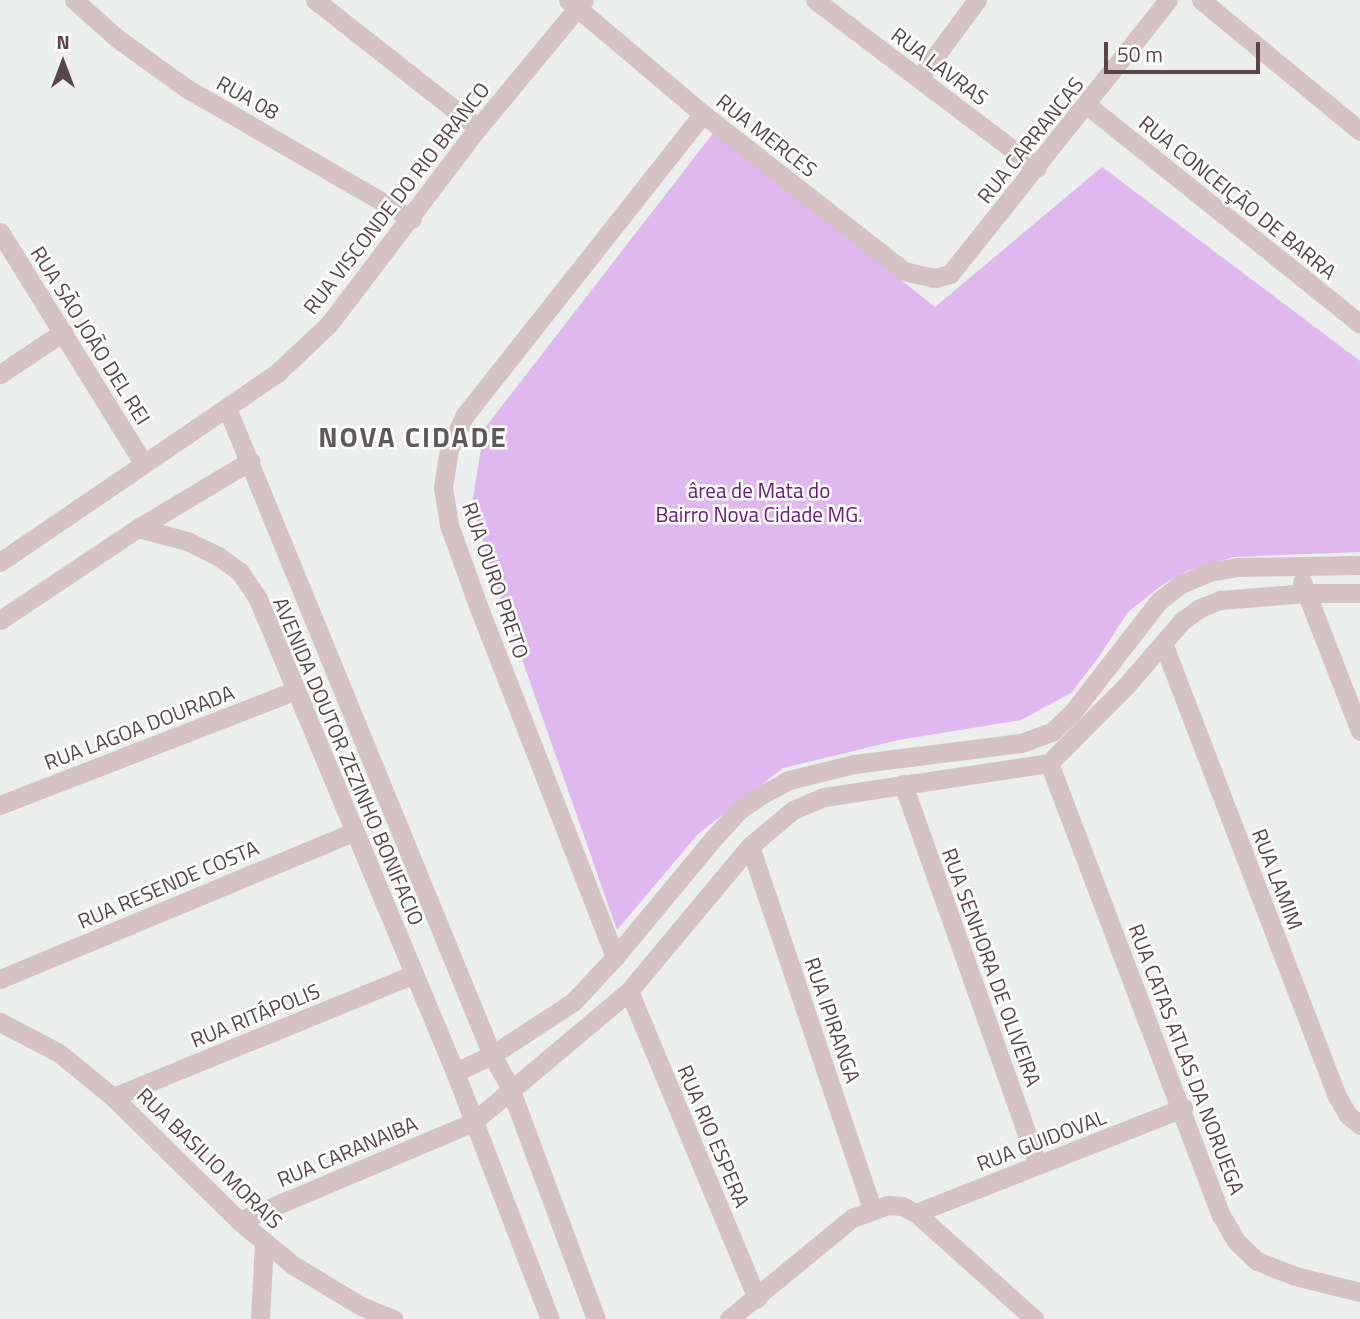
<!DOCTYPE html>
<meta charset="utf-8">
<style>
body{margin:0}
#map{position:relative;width:1360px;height:1319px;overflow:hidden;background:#ecefed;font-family:"Titillium Web",sans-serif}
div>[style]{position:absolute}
.green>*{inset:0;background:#dfb8ef}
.minor>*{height:19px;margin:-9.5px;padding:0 9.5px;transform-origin:9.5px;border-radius:9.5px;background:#d4c2c5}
span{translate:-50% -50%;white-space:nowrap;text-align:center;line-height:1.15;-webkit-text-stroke:5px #fff;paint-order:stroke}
.street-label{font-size:21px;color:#594448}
.park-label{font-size:21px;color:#6a157b}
.district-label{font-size:28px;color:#615859;font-weight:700;letter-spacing:2px}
.north{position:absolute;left:28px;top:28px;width:70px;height:70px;-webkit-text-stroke:5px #fff;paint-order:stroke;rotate:0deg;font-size:19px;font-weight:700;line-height:28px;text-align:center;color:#594448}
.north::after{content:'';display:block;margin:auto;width:24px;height:32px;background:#594448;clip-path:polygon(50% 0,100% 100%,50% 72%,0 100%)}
.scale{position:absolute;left:1104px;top:42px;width:156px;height:32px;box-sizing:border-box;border:4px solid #594448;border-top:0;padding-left:9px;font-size:21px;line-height:24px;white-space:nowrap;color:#594448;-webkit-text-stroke:5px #fff;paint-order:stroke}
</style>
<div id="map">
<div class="green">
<i style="clip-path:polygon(714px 132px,935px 307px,1102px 167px,1360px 361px,1360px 552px,1234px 557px,1187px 571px,1162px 585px,1128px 612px,1098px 658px,1071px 693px,1021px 720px,899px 740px,783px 768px,698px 834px,617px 930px,496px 585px,472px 505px,484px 429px)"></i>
</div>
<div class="minor">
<i style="left:74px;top:0;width:59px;rotate:41.6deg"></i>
<i style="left:118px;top:39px;width:84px;rotate:35.8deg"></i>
<i style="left:186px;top:88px;width:261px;rotate:30.1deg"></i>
<i style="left:315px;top:0;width:207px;rotate:38.1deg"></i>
<i style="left:568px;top:0;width:177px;rotate:40.2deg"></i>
<i style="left:703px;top:114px;width:255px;rotate:38deg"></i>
<i style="left:904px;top:271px;width:32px;rotate:13deg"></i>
<i style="left:935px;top:278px;width:16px;rotate:-15deg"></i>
<i style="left:950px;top:274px;width:350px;rotate:-51.5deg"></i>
<i style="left:815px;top:0;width:278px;rotate:37.1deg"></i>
<i style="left:1201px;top:0;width:206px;rotate:39.5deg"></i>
<i style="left:919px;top:78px;width:97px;rotate:-53.4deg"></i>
<i style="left:1087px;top:105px;width:350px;rotate:38.7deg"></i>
<i style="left:0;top:232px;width:272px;rotate:58.2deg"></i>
<i style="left:0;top:374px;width:76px;rotate:-33.7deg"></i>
<i style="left:227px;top:408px;width:699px;rotate:67.73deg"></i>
<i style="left:492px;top:1055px;width:38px;rotate:61deg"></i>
<i style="left:510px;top:1088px;width:246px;rotate:69.6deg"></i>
<i style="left:138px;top:528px;width:51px;rotate:14.9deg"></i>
<i style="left:187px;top:541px;width:34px;rotate:26deg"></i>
<i style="left:218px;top:556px;width:27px;rotate:36deg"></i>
<i style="left:240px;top:572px;width:32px;rotate:56deg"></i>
<i style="left:258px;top:599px;width:512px;rotate:67.39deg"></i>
<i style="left:455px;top:1072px;width:265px;rotate:69deg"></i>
<i style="left:0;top:562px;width:335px;rotate:-34.3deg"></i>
<i style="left:277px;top:373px;width:71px;rotate:-43.3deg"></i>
<i style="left:329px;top:324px;width:246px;rotate:-52.8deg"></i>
<i style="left:478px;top:128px;width:166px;rotate:-50.4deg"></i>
<i style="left:1302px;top:582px;width:160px;rotate:68.7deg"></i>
<i style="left:0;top:620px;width:166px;rotate:-33.7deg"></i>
<i style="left:138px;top:528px;width:131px;rotate:-30.9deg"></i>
<i style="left:1163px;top:643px;width:485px;rotate:69deg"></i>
<i style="left:1337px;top:1096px;width:22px;rotate:60deg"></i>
<i style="left:1348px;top:1115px;width:16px;rotate:40deg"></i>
<i style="left:1049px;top:763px;width:484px;rotate:69.2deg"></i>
<i style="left:1221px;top:1215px;width:30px;rotate:60deg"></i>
<i style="left:1236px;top:1241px;width:29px;rotate:44deg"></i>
<i style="left:1257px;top:1261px;width:41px;rotate:21.5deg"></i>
<i style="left:1295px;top:1276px;width:67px;rotate:13.8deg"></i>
<i style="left:903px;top:784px;width:404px;rotate:70.5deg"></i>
<i style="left:0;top:805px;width:315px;rotate:-21.2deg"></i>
<i style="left:750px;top:846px;width:382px;rotate:71.4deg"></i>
<i style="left:615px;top:957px;width:371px;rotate:-111.3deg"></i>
<i style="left:480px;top:611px;width:91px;rotate:-109.8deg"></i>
<i style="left:449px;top:525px;width:38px;rotate:-99deg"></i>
<i style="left:443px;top:487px;width:38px;rotate:-81deg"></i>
<i style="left:449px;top:449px;width:38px;rotate:-65deg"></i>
<i style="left:465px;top:415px;width:384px;rotate:-51.7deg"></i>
<i style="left:0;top:979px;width:382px;rotate:-22.6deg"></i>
<i style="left:629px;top:991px;width:333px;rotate:67.4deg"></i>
<i style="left:0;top:1022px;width:67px;rotate:27.7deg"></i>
<i style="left:59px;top:1053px;width:70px;rotate:39.2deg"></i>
<i style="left:113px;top:1097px;width:177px;rotate:44.5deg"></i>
<i style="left:239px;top:1221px;width:70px;rotate:39.2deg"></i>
<i style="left:293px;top:1265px;width:79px;rotate:31.1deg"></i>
<i style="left:361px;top:1306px;width:35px;rotate:22deg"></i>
<i style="left:455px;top:1072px;width:41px;rotate:-24.7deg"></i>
<i style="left:492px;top:1055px;width:97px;rotate:-33.2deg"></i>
<i style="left:573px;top:1002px;width:62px;rotate:-47deg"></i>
<i style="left:615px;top:957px;width:152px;rotate:-50.3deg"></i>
<i style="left:712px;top:840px;width:40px;rotate:-48deg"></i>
<i style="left:739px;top:810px;width:27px;rotate:-34deg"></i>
<i style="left:761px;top:795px;width:32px;rotate:-28deg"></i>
<i style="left:789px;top:780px;width:67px;rotate:-13.8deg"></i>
<i style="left:854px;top:764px;width:168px;rotate:-7.2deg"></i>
<i style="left:1021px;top:743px;width:33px;rotate:-20deg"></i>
<i style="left:1052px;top:732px;width:28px;rotate:-44deg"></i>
<i style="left:1072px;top:713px;width:142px;rotate:-52.2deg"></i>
<i style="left:1159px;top:601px;width:28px;rotate:-38deg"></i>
<i style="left:1181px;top:584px;width:30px;rotate:-23deg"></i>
<i style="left:1209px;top:572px;width:28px;rotate:-10deg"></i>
<i style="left:1237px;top:567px;width:123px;rotate:-0.9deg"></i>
<i style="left:113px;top:1097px;width:325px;rotate:-22.2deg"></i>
<i style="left:916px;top:1213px;width:287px;rotate:-21.5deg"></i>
<i style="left:239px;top:1221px;width:254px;rotate:-22.9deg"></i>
<i style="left:473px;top:1122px;width:204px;rotate:-40deg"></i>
<i style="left:629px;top:991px;width:189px;rotate:-50.2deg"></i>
<i style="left:750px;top:846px;width:56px;rotate:-39.9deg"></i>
<i style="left:793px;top:810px;width:34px;rotate:-23deg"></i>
<i style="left:824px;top:797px;width:228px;rotate:-8.6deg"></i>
<i style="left:1049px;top:763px;width:107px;rotate:-45deg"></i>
<i style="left:1125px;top:687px;width:87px;rotate:-49.2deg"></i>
<i style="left:1182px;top:621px;width:22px;rotate:-36deg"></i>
<i style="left:1200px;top:608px;width:22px;rotate:-22deg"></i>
<i style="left:1220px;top:600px;width:87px;rotate:-4.6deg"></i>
<i style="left:1307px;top:593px;width:53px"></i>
<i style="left:260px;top:1319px;width:77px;rotate:-87deg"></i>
<i style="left:729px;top:1319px;width:159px;rotate:-39.4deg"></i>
<i style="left:852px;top:1218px;width:38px;rotate:-20deg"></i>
<i style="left:888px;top:1205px;width:14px;rotate:4deg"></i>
<i style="left:902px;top:1206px;width:16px;rotate:27deg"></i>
<i style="left:916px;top:1213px;width:159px;rotate:41.9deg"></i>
</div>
<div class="street-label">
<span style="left:940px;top:66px;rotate:37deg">RUA LAVRAS</span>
<span style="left:248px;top:97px;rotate:29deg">RUA 08</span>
<span style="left:767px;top:135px;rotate:38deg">RUA MERCES</span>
<span style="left:1030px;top:140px;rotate:-51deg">RUA CARRANCAS</span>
<span style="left:1238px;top:197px;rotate:39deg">RUA CONCEIÇÃO DE BARRA</span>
<span style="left:396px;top:198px;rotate:-52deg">RUA VISCONDE DO RIO BRANCO</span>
<span style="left:91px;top:335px;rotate:58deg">RUA SÃO JOÃO DEL REI</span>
<span style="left:496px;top:580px;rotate:71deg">RUA OURO PRETO</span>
<span style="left:139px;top:727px;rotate:-21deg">RUA LAGOA DOURADA</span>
<span style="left:349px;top:761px;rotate:67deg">AVENIDA DOUTOR ZEZINHO BONIFACIO</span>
<span style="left:1278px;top:879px;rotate:69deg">RUA LAMIM</span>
<span style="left:168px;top:884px;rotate:-23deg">RUA RESENDE COSTA</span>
<span style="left:992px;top:967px;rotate:70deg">RUA SENHORA DE OLIVEIRA</span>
<span style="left:255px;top:1015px;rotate:-22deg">RUA RITÁPOLIS</span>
<span style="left:833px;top:1020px;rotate:71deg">RUA IPIRANGA</span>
<span style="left:1187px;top:1059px;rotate:69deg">RUA CATAS ATLAS DA NORUEGA</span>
<span style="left:714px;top:1136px;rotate:67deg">RUA RIO ESPERA</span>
<span style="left:1041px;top:1140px;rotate:-21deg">RUA GUIDOVAL</span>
<span style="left:347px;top:1151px;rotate:-23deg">RUA CARANAIBA</span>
<span style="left:210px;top:1158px;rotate:44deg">RUA BASILIO MORAIS</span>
</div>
<div class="park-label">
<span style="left:759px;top:502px">ârea de Mata do<br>Bairro Nova Cidade MG.</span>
</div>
<div class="district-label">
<span style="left:413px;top:437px">NOVA CIDADE</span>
</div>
<div class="north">N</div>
<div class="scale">50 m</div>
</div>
